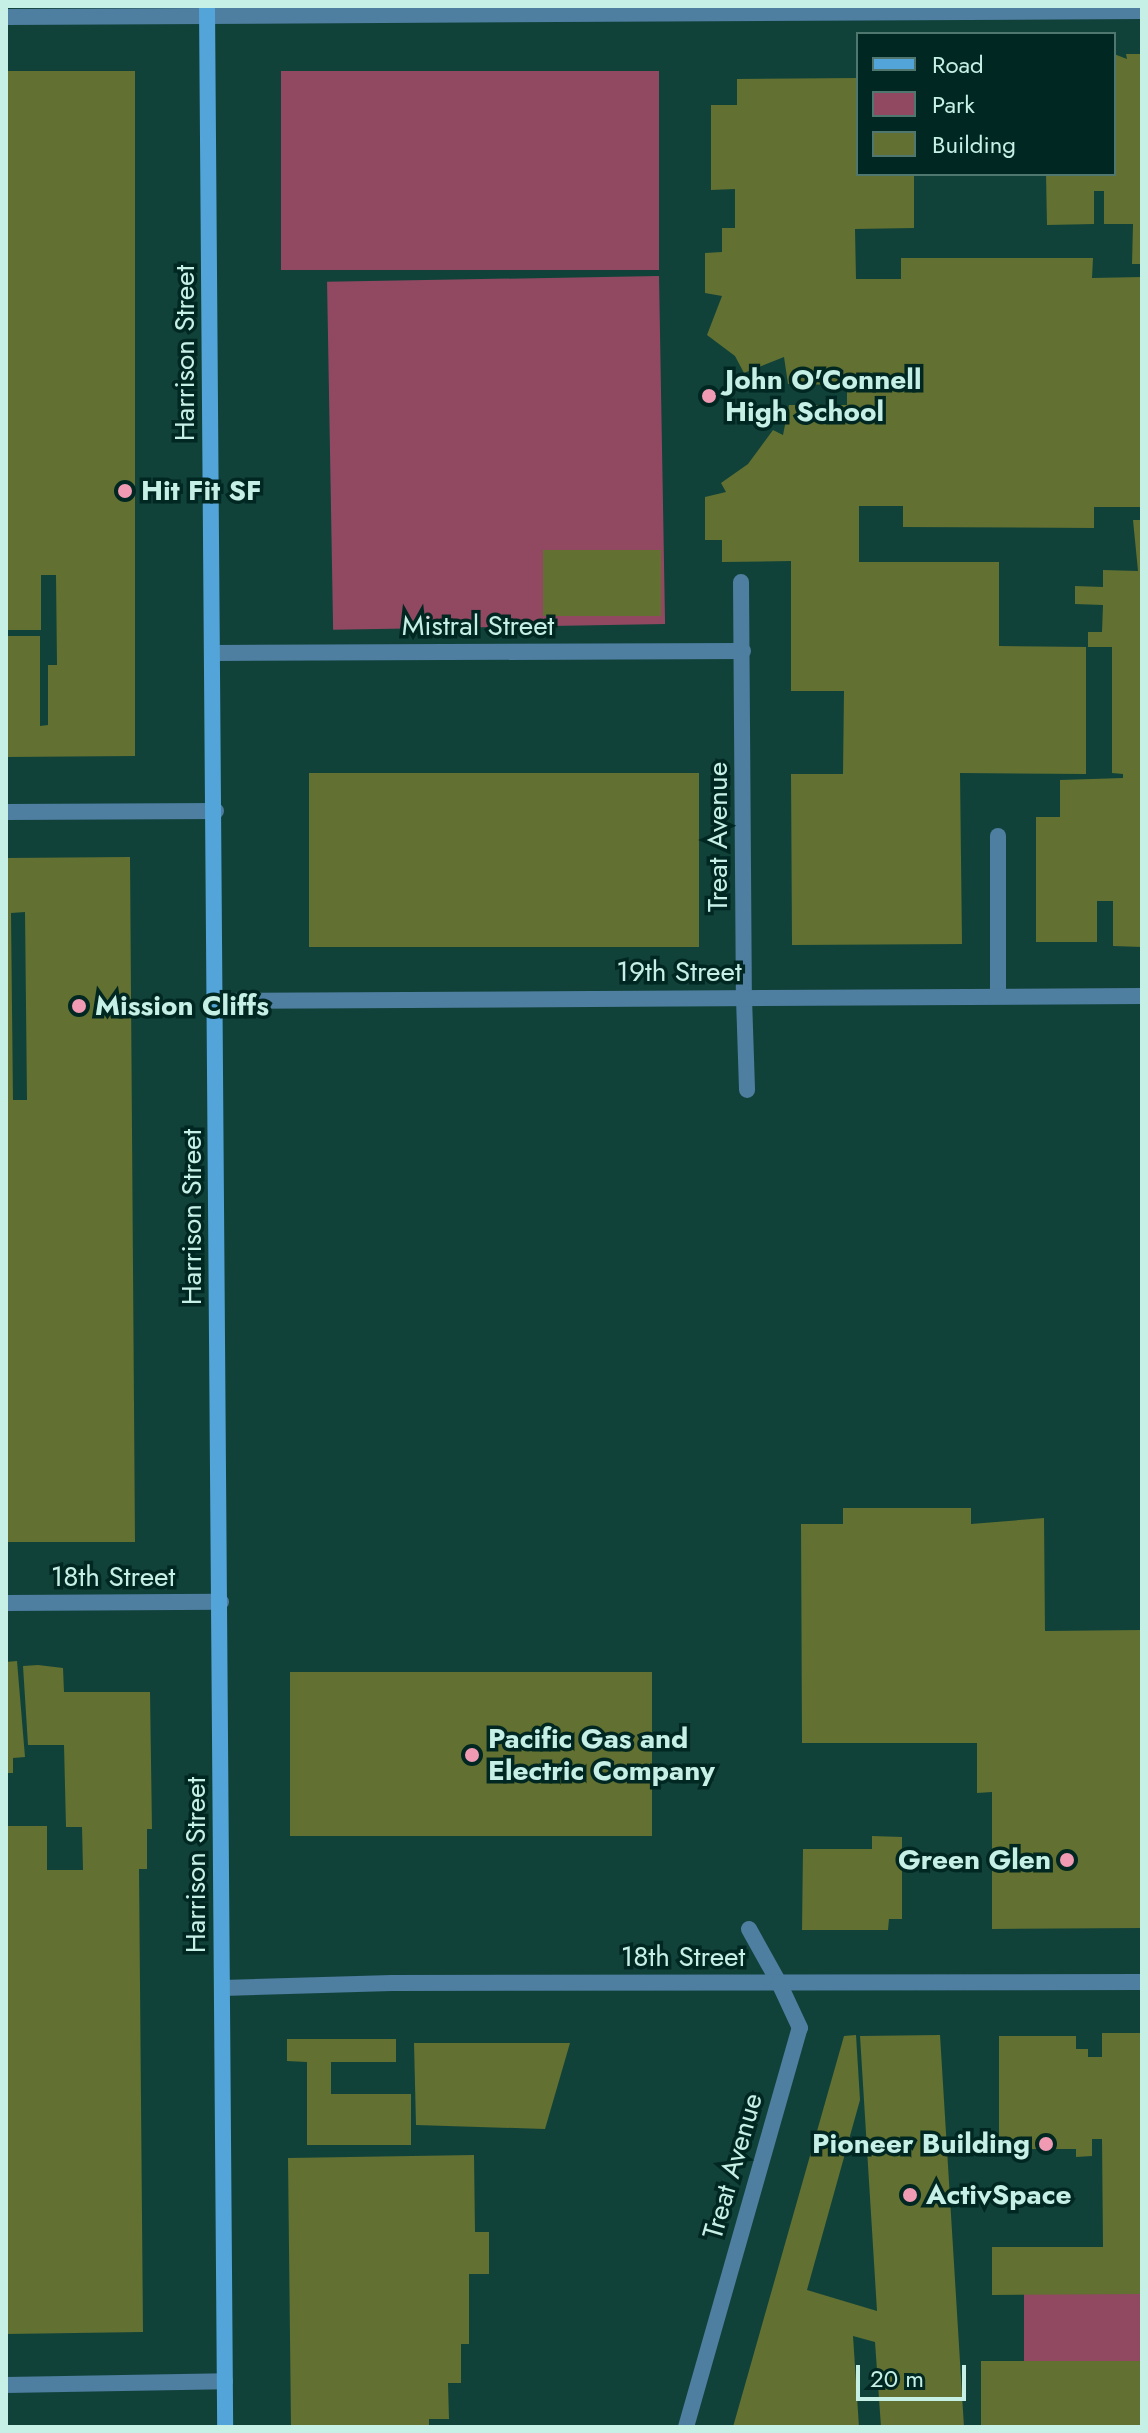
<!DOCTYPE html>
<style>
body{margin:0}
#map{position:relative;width:1148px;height:2433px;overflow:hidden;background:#11423a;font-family:Jost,sans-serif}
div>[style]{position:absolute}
.green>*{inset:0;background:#914961;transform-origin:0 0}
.building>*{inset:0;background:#627031;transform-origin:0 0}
.lane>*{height:16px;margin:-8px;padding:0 8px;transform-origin:8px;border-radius:8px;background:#4e7ea0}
.street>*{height:16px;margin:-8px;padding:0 8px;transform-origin:8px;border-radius:8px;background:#4e7ea0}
.secondary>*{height:16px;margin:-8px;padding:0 8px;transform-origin:8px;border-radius:8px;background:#53a4d9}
.dots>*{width:22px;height:22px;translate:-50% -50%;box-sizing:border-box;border:4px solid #002721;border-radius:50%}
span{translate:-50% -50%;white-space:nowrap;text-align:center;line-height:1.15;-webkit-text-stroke:7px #002721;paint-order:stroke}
.street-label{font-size:28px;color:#c6efe6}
.poi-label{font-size:28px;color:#c6efe6;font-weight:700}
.left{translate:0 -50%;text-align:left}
.right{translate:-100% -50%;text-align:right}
.frame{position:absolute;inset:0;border:8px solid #c6efe6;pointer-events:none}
.legend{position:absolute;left:856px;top:32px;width:260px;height:144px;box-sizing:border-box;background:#002721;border:2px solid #4f7770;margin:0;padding:10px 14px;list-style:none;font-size:24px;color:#c6efe6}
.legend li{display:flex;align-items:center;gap:16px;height:40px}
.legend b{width:40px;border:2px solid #4f7770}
.scale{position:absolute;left:856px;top:2365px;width:110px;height:36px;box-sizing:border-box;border:4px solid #c6efe6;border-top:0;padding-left:10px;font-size:24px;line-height:28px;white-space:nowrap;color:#c6efe6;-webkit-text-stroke:6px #002721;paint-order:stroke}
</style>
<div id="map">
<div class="green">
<i style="left:659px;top:71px;width:199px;height:378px;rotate:90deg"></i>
<i style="left:659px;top:276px;width:348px;height:332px;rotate:89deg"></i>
<i style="left:1142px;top:2294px;width:67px;height:118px;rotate:90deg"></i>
</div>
<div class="building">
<i style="clip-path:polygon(1114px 54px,1127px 59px,1126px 54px,1142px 54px,1142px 264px,1132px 264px,1133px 224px,1104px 224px,1104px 191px,1094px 191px,1094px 224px,1047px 225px,1046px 174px,1114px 174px)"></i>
<i style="clip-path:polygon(6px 71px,135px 71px,135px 756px,6px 757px,6px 636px,40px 636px,40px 726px,48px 725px,48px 665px,57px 665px,56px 575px,41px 575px,41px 630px,6px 630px)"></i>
<i style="clip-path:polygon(858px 78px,858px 174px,914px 174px,914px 228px,855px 229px,856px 279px,901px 279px,901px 258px,1093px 258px,1092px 278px,1142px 277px,1142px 507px,1094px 507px,1094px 528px,903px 527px,903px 506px,859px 506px,859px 562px,999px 562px,999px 646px,1086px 647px,1086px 774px,960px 773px,962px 944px,792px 945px,791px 774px,843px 774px,844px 691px,791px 691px,791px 561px,722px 562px,722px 540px,705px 540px,705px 497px,726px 492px,721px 483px,748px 464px,773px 430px,783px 435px,789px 405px,847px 405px,847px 385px,788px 384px,784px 357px,744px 373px,735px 356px,707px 335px,722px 296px,705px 293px,705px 253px,722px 252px,722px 228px,735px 228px,735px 189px,711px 190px,711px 105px,737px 105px,737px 79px)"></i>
<i style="clip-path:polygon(1133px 520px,1142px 520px,1142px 947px,1113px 946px,1113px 901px,1097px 901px,1097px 942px,1036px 942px,1036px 817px,1060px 817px,1060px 780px,1123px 778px,1123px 774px,1112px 773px,1112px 647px,1088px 647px,1088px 632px,1102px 632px,1103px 605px,1075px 604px,1075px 586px,1103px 587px,1103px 570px,1138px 571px)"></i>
<i style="left:661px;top:550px;width:66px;height:118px;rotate:90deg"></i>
<i style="left:309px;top:773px;width:390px;height:174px"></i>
<i style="clip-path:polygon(evenodd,130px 857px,135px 1542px,6px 1542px,6px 858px,130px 857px,25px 912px,27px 1100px,13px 1100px,11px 913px,25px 912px)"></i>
<i style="clip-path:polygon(843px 1508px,971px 1508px,971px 1524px,1044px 1518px,1045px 1631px,1142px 1630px,1142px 1928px,992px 1929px,992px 1792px,977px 1793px,977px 1743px,802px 1743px,801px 1524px,843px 1524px)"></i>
<i style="clip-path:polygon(17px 1661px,25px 1757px,13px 1758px,13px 1773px,6px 1773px,6px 1662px)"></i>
<i style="clip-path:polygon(38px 1665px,63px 1668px,64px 1692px,150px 1692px,152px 1829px,147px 1829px,147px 1869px,139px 1869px,143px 2332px,6px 2334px,6px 1826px,47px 1826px,47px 1870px,83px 1870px,82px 1827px,66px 1827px,64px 1745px,28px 1745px,23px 1666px)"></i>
<i style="left:652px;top:1672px;width:164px;height:362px;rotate:90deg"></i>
<i style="clip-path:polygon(872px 1836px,902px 1837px,902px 1919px,889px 1919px,888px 1930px,802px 1930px,803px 1849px,872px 1849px)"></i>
<i style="clip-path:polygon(1102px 2033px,1142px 2033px,1142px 2294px,992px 2295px,992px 2247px,1103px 2247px,1102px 2139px,1092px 2139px,1092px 2156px,1076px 2157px,1076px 2149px,999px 2149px,999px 2036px,1076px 2036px,1076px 2049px,1088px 2049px,1088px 2057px,1102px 2057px)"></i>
<i style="clip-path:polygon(856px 2035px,860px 2100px,807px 2290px,877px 2311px,860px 2036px,940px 2035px,964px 2427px,881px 2427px,875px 2342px,853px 2336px,859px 2427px,733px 2427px,844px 2036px)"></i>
<i style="clip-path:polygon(287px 2039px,396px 2039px,396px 2062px,331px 2062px,331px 2094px,411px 2094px,411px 2145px,307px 2145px,307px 2062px,287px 2061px)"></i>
<i style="clip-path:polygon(414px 2043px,570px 2043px,545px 2129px,416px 2125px)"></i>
<i style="clip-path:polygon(474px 2155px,475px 2232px,489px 2232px,489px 2274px,469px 2274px,469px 2344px,461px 2344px,461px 2383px,448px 2383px,449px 2419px,429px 2419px,429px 2427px,291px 2427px,288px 2158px)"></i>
<i style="left:981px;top:2361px;width:161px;height:66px"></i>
</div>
<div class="lane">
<i style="left:998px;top:836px;width:160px;rotate:90deg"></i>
<i style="left:744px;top:998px;width:92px;rotate:88.1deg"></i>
<i style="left:749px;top:1929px;width:62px;rotate:60.9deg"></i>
</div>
<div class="street">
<i style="left:6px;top:17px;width:1136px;rotate:-0.3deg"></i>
<i style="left:741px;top:582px;width:416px;rotate:89.6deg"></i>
<i style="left:215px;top:653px;width:528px;rotate:-0.22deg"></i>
<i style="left:6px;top:812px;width:210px;rotate:-0.3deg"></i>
<i style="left:217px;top:1001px;width:925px;rotate:-0.31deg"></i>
<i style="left:6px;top:1603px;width:215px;rotate:-0.3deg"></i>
<i style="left:223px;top:1988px;width:169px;rotate:-1.7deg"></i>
<i style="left:392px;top:1983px;width:750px;rotate:-0.08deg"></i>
<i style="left:6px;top:2385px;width:219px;rotate:-1deg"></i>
<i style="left:686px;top:2427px;width:415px;rotate:-74.1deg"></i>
<i style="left:800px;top:2028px;width:50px;rotate:-115deg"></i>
</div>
<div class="secondary">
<i style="left:207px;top:6px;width:2421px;rotate:89.57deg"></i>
</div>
<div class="dots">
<i style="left:709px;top:396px;background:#f09ab4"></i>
<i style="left:125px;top:491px;background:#f09ab4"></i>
<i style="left:79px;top:1006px;background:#f09ab4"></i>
<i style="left:472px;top:1755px;background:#f09ab4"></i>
<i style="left:1067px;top:1860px;background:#f09ab4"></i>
<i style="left:1046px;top:2144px;background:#f09ab4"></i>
<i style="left:910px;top:2195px;background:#f09ab4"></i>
</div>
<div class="street-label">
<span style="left:185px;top:353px;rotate:-90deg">Harrison Street</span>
<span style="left:478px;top:626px">Mistral Street</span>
<span style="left:718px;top:837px;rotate:-90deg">Treat Avenue</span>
<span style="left:679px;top:972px">19th Street</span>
<span style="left:192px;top:1217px;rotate:-90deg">Harrison Street</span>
<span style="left:113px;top:1577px">18th Street</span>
<span style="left:196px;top:1865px;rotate:-90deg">Harrison Street</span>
<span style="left:683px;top:1957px">18th Street</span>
<span style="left:733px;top:2166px;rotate:-74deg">Treat Avenue</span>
</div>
<div class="poi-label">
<span class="left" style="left:725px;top:396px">John O'Connell<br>High School</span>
<span class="left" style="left:141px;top:491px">Hit Fit SF</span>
<span class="left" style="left:95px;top:1006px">Mission Cliffs</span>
<span class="left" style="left:488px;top:1755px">Pacific Gas and<br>Electric Company</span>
<span class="right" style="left:1051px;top:1860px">Green Glen</span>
<span class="right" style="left:1030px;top:2144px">Pioneer Building</span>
<span class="left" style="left:926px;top:2195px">ActivSpace</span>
</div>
<div class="frame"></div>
<ul class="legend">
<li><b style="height:10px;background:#53a4d9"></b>Road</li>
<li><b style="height:22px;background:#914961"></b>Park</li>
<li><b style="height:22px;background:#627031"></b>Building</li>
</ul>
<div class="scale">20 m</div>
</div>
